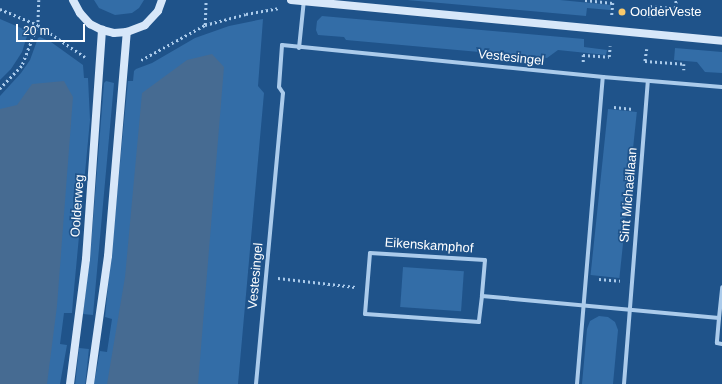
<!DOCTYPE html>
<meta charset="utf-8">
<style>
body{margin:0}
#map{position:relative;width:722px;height:384px;overflow:hidden;background:#1f538a;font-family:Arial,sans-serif}
div>[style]{position:absolute}
.green>*{inset:0;background:#336da7;transform-origin:0 0}
.water>*{inset:0;background:#466b92}
.path>*{height:2.5px;margin-top:-1.25px;transform-origin:0;background:repeating-linear-gradient(90deg,#abcbeb 0 2px,transparent 0 5px)}
.street>*{height:4px;margin:-2px;padding:0 2px;transform-origin:2px;border-radius:2px;background:#abcbeb}
.secondary>*{height:8px;margin:-4px;padding:0 4px;transform-origin:4px;border-radius:4px;background:#d7e7f9}
.dots>*{width:11px;height:11px;translate:-50% -50%;box-sizing:border-box;border:2px solid #1f538a;border-radius:50%}
span{translate:-50% -50%;white-space:nowrap;text-align:center;line-height:1.15;-webkit-text-stroke:3.5px #1f538a;paint-order:stroke}
.poi-label{font-size:13px;color:#fff}
.left{translate:0 -50%;text-align:left}
.street-label{font-size:13px;color:#fff}
.scale{position:absolute;left:16px;top:24px;width:69px;height:18px;box-sizing:border-box;border:2px solid #fff;border-top:0;padding-left:5px;font-size:12px;line-height:14px;white-space:nowrap;color:#fff;-webkit-text-stroke:3px #1f538a;paint-order:stroke}
</style>
<div id="map">
<div class="green">
<i style="clip-path:polygon(94px 0,144px 0,139px 8px,132px 13px,115px 15px,99px 8px)"></i>
<i style="clip-path:polygon(407px 0,560px 0,611px 5px,610px 10px,587px 8px,586px 16px)"></i>
<i style="clip-path:polygon(322px 16px,584px 39px,584px 47px,607px 50px,606px 55px,558px 50px,547px 58px,346px 40px,344px 37px,318px 35px,316px 30px,317px 21px)"></i>
<i style="clip-path:polygon(0 19px,28px 31px,28px 33px,22px 52px,11px 69px,0 80px)"></i>
<i style="clip-path:polygon(263px 19px,258px 86px,264px 93px,238px 384px,94px 384px,100px 351px,107px 352px,112px 319px,105px 317px,128px 81px,133px 81px,134px 71px,136px 69px,152px 63px,195px 38px,229px 26px)"></i>
<i style="clip-path:polygon(40px 37px,51px 42px,83px 65px,84px 78px,88px 78px,90px 120px,73px 300px,72px 313px,64px 313px,60px 344px,67px 345px,60px 384px,0 384px,0 96px,21px 73px,30px 60px,38px 38px)"></i>
<i style="clip-path:polygon(675px 48px,722px 52px,722px 73px,705px 72px,697px 62px,674px 60px)"></i>
<i style="clip-path:polygon(106px 81px,114px 83px,93px 315px,83px 314px,91px 246px,104px 83px)"></i>
<i style="left:608px;top:109px;width:29px;height:167px;rotate:6deg"></i>
<i style="left:403px;top:267px;width:61px;height:40px;rotate:4deg"></i>
<i style="clip-path:polygon(599px 316px,608px 317px,615px 322px,618px 330px,613px 384px,582px 384px,587px 329px,590px 321px)"></i>
<i style="left:79px;top:348px;width:10px;height:37px;rotate:6deg"></i>
</div>
<div class="water">
<i style="clip-path:polygon(212px 54px,224px 67px,198px 384px,107px 384px,125px 277px,142px 93px,187px 60px)"></i>
<i style="clip-path:polygon(64px 81px,73px 97px,57px 306px,47px 384px,0 384px,0 109px,17px 105px,32px 84px)"></i>
</div>
<div class="path">
<i style="left:39px;top:0;width:25px;rotate:92deg"></i>
<i style="left:38px;top:25px;width:57px;rotate:34.2deg"></i>
<i style="left:585px;top:0;width:28px;rotate:6deg"></i>
<i style="left:613px;top:3px;width:12px;rotate:95deg"></i>
<i style="left:0;top:9px;width:41px;rotate:22.8deg"></i>
<i style="left:38px;top:25px;width:44px;rotate:111.3deg"></i>
<i style="left:22px;top:66px;width:32px;rotate:134deg"></i>
<i style="left:649px;top:18px;width:12px;rotate:-85deg"></i>
<i style="left:650px;top:6px;width:25px;rotate:5deg"></i>
<i style="left:675px;top:8px;width:8px;rotate:-83deg"></i>
<i style="left:205px;top:25px;width:25px;rotate:-88deg"></i>
<i style="left:647px;top:49px;width:12px;rotate:99deg"></i>
<i style="left:645px;top:61px;width:39px;rotate:4deg"></i>
<i style="left:684px;top:64px;width:6px;rotate:90deg"></i>
<i style="left:141px;top:60px;width:73px;rotate:-28.7deg"></i>
<i style="left:205px;top:25px;width:42px;rotate:-15deg"></i>
<i style="left:246px;top:14px;width:34px;rotate:-10deg"></i>
<i style="left:583px;top:62px;width:7px;rotate:-90deg"></i>
<i style="left:583px;top:55px;width:26px;rotate:4deg"></i>
<i style="left:609px;top:57px;width:11px;rotate:-85deg"></i>
<i style="left:614px;top:107px;width:19px;rotate:6deg"></i>
<i style="left:278px;top:278px;width:78px;rotate:6.7deg"></i>
<i style="left:599px;top:279px;width:21px;rotate:5deg"></i>
</div>
<div class="street">
<i style="left:299px;top:48px;width:48px;rotate:-84.1deg"></i>
<i style="left:482px;top:296px;width:26px;rotate:97deg"></i>
<i style="left:479px;top:322px;width:114px;rotate:-176deg"></i>
<i style="left:365px;top:314px;width:61px;rotate:-85.3deg"></i>
<i style="left:370px;top:253px;width:115px;rotate:3.5deg"></i>
<i style="left:485px;top:260px;width:36px;rotate:95deg"></i>
<i style="left:482px;top:296px;width:238px;rotate:5.3deg"></i>
<i style="left:719px;top:318px;width:31px;rotate:-84deg"></i>
<i style="left:719px;top:318px;width:25px;rotate:95deg"></i>
<i style="left:717px;top:343px;width:5px;rotate:11deg"></i>
<i style="left:256px;top:384px;width:292px;rotate:-84.7deg"></i>
<i style="left:283px;top:93px;width:7px;rotate:-124deg"></i>
<i style="left:279px;top:87px;width:42px;rotate:-85.9deg"></i>
<i style="left:282px;top:45px;width:323px;rotate:5.7deg"></i>
<i style="left:603px;top:77px;width:119px;rotate:4.8deg"></i>
<i style="left:577px;top:384px;width:308px;rotate:-85.2deg"></i>
<i style="left:624px;top:384px;width:303px;rotate:-85.5deg"></i>
</div>
<div class="secondary">
<i style="left:73px;top:0;width:15px;rotate:62deg"></i>
<i style="left:80px;top:13px;width:15px;rotate:48deg"></i>
<i style="left:90px;top:24px;width:13px;rotate:27deg"></i>
<i style="left:102px;top:30px;width:12px;rotate:14deg"></i>
<i style="left:114px;top:33px;width:13px;rotate:-4deg"></i>
<i style="left:127px;top:32px;width:19px;rotate:-21deg"></i>
<i style="left:145px;top:25px;width:19px;rotate:-47deg"></i>
<i style="left:158px;top:11px;width:12px;rotate:-70deg"></i>
<i style="left:291px;top:0;width:433px;rotate:5.4deg"></i>
<i style="left:70px;top:384px;width:126px;rotate:-82.7deg"></i>
<i style="left:86px;top:259px;width:230px;rotate:-86deg"></i>
<i style="left:90px;top:384px;width:129px;rotate:-82deg"></i>
<i style="left:108px;top:256px;width:225px;rotate:-85.2deg"></i>
</div>
<div class="dots">
<i style="left:622px;top:12px;background:#f9c96b"></i>
</div>
<div class="poi-label">
<span class="left" style="left:630px;top:12px">OolderVeste</span>
</div>
<div class="street-label">
<span style="left:511px;top:58px;rotate:6deg">Vestesingel</span>
<span style="left:629px;top:195px;rotate:-85deg">Sint Michaëllaan</span>
<span style="left:78px;top:206px;rotate:-86deg">Oolderweg</span>
<span style="left:429px;top:246px;rotate:4deg">Eikenskamphof</span>
<span style="left:256px;top:276px;rotate:-85deg">Vestesingel</span>
</div>
<div class="scale">20 m</div>
</div>
